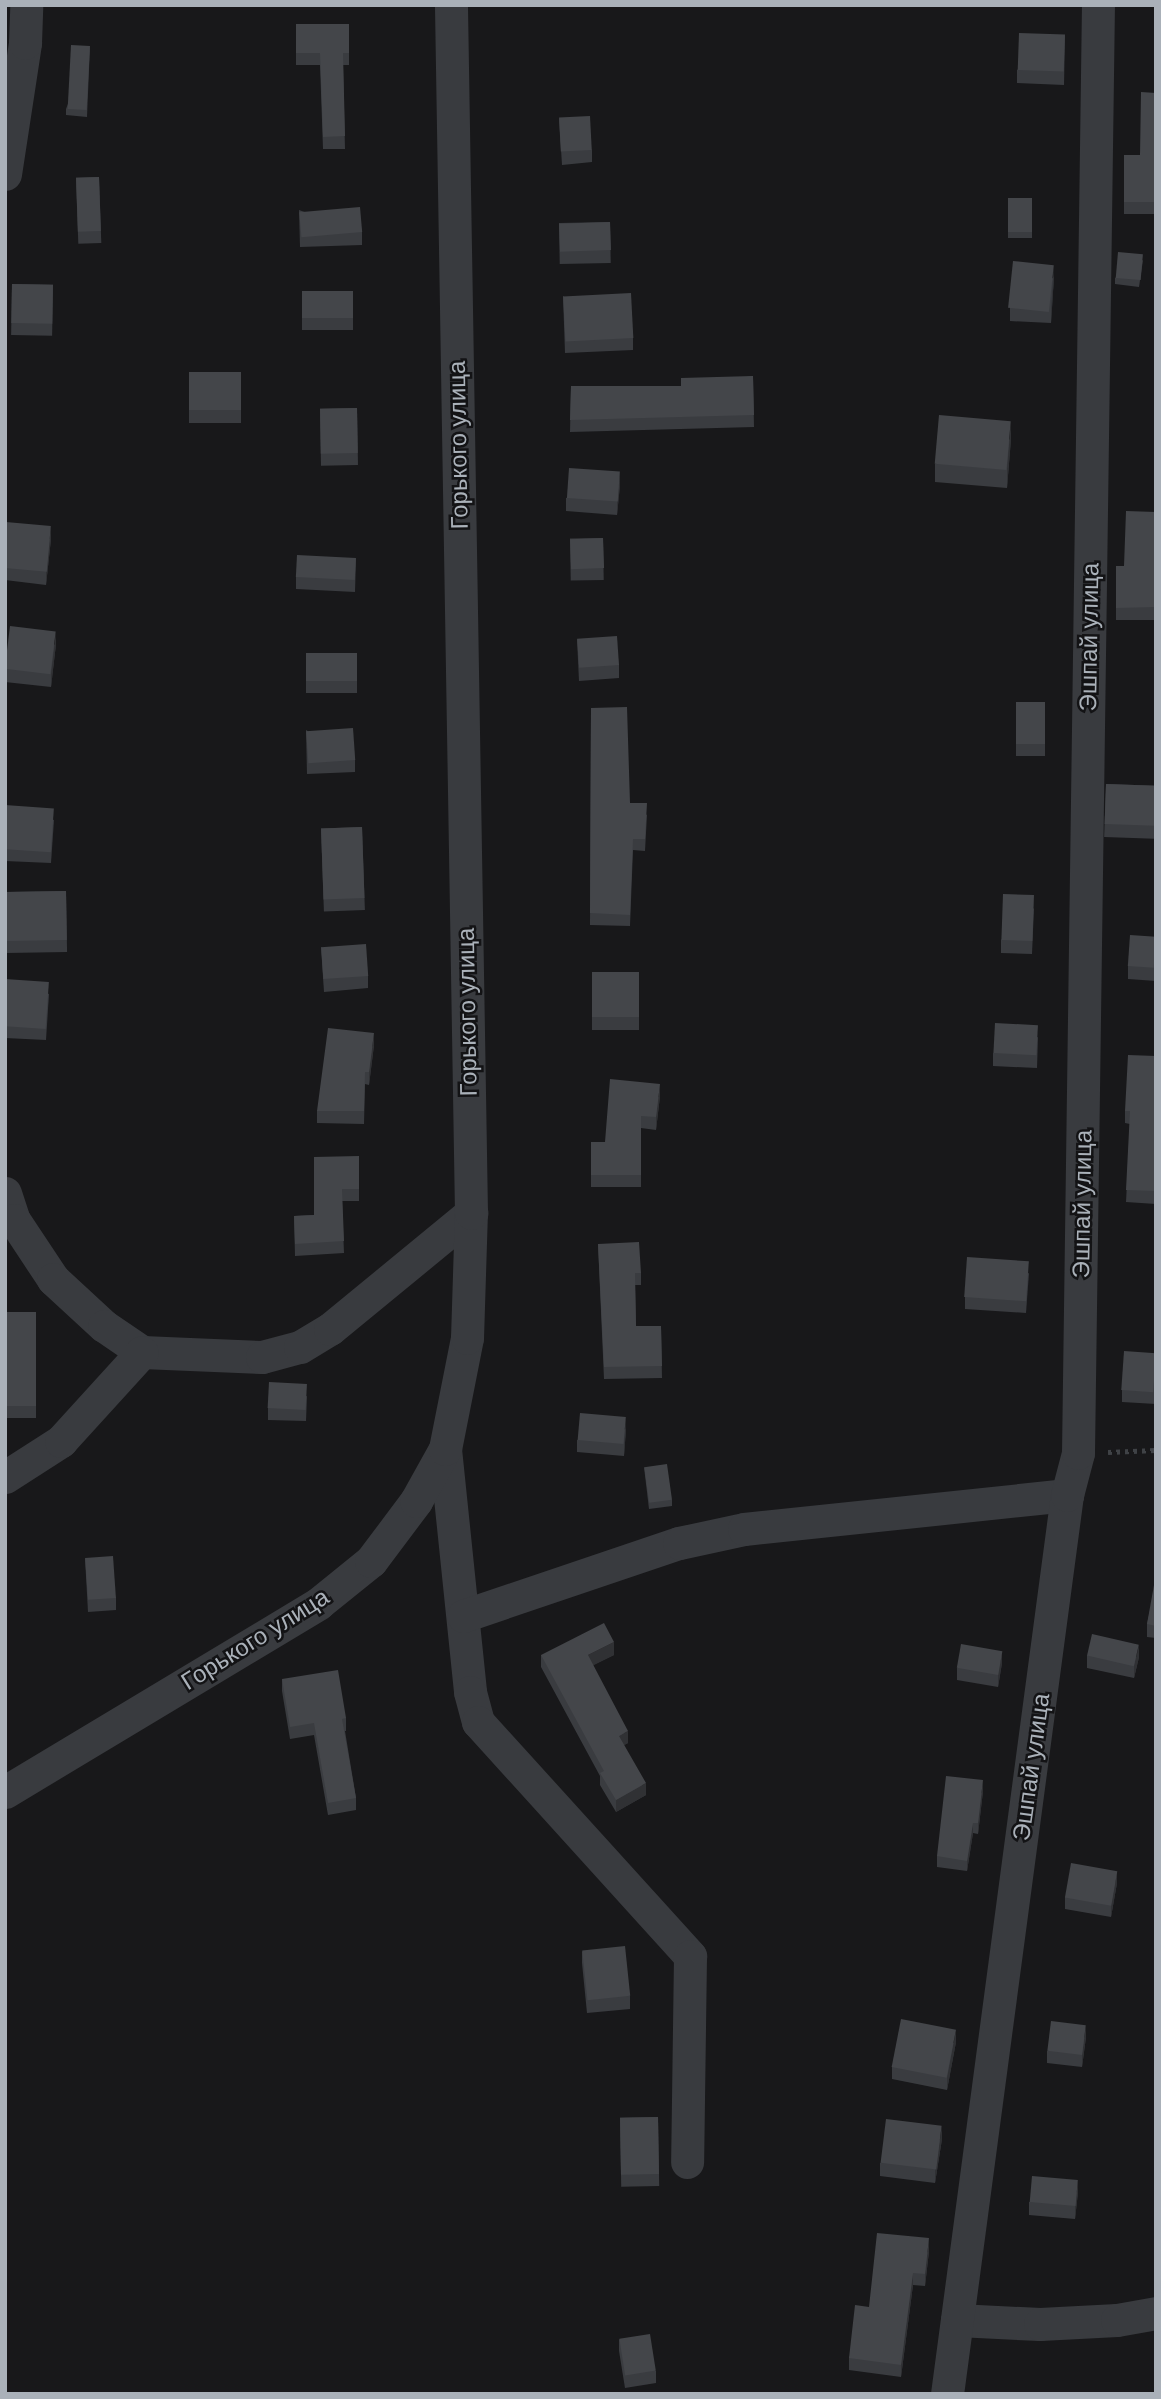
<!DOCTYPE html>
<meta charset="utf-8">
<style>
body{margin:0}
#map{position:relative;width:1161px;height:2399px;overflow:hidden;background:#18181a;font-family:"DM Sans",sans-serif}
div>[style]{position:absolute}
.path>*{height:4.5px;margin-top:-2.25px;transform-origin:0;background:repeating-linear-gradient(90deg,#3f4246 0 3.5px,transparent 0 8.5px)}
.minor>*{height:33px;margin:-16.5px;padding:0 16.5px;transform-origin:16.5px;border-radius:16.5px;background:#393b3f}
.wall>*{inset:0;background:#3a3c40;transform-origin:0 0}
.shaded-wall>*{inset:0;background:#303134}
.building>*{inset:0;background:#44464a;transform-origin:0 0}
span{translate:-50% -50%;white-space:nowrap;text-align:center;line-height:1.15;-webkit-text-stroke:5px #131315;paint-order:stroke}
.street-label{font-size:24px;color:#aab1b9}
.frame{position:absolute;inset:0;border:7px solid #aab1b9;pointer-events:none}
</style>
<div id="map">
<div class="path">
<i style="left:1108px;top:1452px;width:48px;rotate:-2.4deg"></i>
</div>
<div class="minor">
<i style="left:5px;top:174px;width:133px;rotate:-81.3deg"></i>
<i style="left:25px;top:43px;width:38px;rotate:-88deg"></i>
<i style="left:5px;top:1193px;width:28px;rotate:72deg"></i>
<i style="left:14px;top:1220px;width:71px;rotate:56.5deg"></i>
<i style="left:53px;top:1279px;width:69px;rotate:42.7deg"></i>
<i style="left:104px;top:1326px;width:46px;rotate:34.4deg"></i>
<i style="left:142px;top:1352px;width:120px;rotate:2.4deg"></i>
<i style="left:262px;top:1357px;width:39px;rotate:-15deg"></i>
<i style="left:300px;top:1347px;width:35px;rotate:-31deg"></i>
<i style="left:330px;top:1329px;width:183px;rotate:-39.4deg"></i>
<i style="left:445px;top:1449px;width:244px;rotate:84.1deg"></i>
<i style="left:470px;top:1692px;width:31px;rotate:75deg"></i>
<i style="left:478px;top:1722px;width:316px;rotate:47.8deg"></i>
<i style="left:690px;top:1956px;width:206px;rotate:90.8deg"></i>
<i style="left:5px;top:1477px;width:67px;rotate:-32.7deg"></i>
<i style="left:61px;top:1441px;width:120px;rotate:-47.7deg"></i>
<i style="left:463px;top:1616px;width:228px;rotate:-18.7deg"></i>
<i style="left:679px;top:1543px;width:66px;rotate:-12.2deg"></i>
<i style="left:744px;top:1529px;width:325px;rotate:-6deg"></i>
<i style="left:5px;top:1792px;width:366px;rotate:-31deg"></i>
<i style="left:319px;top:1603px;width:67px;rotate:-38.9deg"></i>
<i style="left:371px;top:1561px;width:75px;rotate:-53.1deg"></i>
<i style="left:416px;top:1501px;width:60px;rotate:-60.9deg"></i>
<i style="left:445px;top:1449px;width:113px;rotate:-78.8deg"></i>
<i style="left:467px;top:1338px;width:125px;rotate:-88.2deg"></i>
<i style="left:471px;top:1213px;width:1208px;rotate:-90.95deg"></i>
<i style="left:957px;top:2320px;width:83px;rotate:2.8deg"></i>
<i style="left:1040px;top:2324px;width:77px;rotate:-3deg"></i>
<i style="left:1117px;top:2320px;width:40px;rotate:-10deg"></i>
<i style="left:947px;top:2394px;width:907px;rotate:-82.4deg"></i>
<i style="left:1067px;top:1495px;width:43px;rotate:-75.3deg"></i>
<i style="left:1078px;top:1453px;width:1448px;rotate:-89.21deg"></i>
</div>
<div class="wall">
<i style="clip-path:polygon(296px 24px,349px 24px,349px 65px,343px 65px,345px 149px,323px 149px,320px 65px,296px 65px)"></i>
<i style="clip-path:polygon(1065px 35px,1064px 85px,1017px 83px,1017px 70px)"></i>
<i style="clip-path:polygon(90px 46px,87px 117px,66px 115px,66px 109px)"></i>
<i style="clip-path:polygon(1156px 93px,1156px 214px,1124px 214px,1124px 155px,1140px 155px)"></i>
<i style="clip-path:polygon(559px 118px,592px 150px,592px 162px,562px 165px)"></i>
<i style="left:99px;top:177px;width:66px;height:23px;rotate:88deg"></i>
<i style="left:1008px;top:198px;width:24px;height:40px"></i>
<i style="clip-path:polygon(299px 210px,362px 232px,362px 245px,300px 247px)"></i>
<i style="left:610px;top:222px;width:41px;height:51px;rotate:89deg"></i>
<i style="clip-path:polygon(1143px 260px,1139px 287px,1115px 284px,1115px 278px)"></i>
<i style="clip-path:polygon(1054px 277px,1051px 323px,1010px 321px,1010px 308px)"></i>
<i style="left:12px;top:284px;width:41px;height:51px;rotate:1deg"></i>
<i style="left:302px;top:291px;width:51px;height:39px"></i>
<i style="clip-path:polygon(563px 296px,633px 338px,633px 350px,565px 353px)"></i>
<i style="left:189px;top:372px;width:52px;height:51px"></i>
<i style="clip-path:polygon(753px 376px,754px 427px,570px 432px,571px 386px,681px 386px)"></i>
<i style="left:357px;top:408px;width:57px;height:37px;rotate:89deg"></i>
<i style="clip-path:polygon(1011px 439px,1007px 488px,935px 482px,935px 464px)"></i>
<i style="clip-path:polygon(620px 485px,617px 515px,566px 511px,566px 498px)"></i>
<i style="clip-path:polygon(1156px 512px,1156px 620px,1116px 620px,1116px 566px,1124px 566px)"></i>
<i style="clip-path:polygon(5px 530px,51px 539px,46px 585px,5px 580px)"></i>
<i style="left:603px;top:538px;width:42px;height:33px;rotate:89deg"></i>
<i style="clip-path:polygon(356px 558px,355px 592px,296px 589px,296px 577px)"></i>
<i style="clip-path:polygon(577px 639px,619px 665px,619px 678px,579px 681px)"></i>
<i style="clip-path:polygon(56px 644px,51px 687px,5px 682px,5px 666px)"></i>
<i style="left:306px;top:653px;width:51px;height:40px"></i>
<i style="left:1016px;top:702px;width:29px;height:54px"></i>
<i style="clip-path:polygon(591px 708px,630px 803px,647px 815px,645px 851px,633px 850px,630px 926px,590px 925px)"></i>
<i style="clip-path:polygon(306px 730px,355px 760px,355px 772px,307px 774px)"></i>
<i style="left:1106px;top:784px;width:50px;height:53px;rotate:2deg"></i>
<i style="clip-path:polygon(5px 805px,54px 820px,51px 863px,5px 861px)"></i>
<i style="left:362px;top:827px;width:83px;height:41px;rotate:88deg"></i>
<i style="left:66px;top:891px;width:61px;height:61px;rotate:89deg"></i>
<i style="clip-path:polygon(1034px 908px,1032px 954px,1001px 953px,1001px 940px)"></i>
<i style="clip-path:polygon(1156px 937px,1156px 981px,1128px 979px,1128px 966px)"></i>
<i style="clip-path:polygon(321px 947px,368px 976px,368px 988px,324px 992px)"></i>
<i style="left:592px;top:972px;width:47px;height:58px"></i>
<i style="clip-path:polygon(5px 979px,49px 994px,46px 1040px,5px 1038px)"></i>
<i style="clip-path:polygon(1038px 1037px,1037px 1068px,993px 1066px,993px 1053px)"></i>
<i style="clip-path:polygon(374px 1045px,369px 1085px,365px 1084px,364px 1124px,317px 1123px,317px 1111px)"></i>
<i style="clip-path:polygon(1156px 1056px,1156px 1204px,1126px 1202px,1130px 1124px,1125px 1123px,1125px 1111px)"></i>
<i style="clip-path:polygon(660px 1096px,656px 1130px,641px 1128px,641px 1187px,591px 1187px,591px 1142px,605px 1142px)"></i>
<i style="clip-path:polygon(359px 1156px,359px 1201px,342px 1201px,344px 1253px,295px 1256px,294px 1216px,314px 1215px)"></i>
<i style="clip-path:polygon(598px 1244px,641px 1273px,641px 1285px,635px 1285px,636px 1326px,661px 1326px,662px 1378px,604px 1379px)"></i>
<i style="clip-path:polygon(1029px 1273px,1026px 1313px,965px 1309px,965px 1297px)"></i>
<i style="left:36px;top:1312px;width:106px;height:31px;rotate:90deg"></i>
<i style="clip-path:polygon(1156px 1353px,1156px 1404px,1122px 1402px,1122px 1390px)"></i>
<i style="clip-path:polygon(307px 1396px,306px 1421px,268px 1420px,268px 1408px)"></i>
<i style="clip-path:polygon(626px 1429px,624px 1456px,577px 1452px,577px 1440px)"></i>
<i style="clip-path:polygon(644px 1467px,672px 1500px,672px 1506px,649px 1509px)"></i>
<i style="clip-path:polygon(85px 1558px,116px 1598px,116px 1610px,88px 1612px)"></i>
<i style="clip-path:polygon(1156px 1585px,1156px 1638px,1147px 1637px,1147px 1624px)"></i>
<i style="clip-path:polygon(541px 1655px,614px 1655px,593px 1665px,628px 1743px,624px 1745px,646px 1795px,616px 1812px,600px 1785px,600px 1776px,541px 1667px)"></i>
<i style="clip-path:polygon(1087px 1655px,1139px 1657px,1134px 1678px,1087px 1668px)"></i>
<i style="clip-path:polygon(1002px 1663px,998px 1687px,957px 1680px,957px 1668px)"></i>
<i style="clip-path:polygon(282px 1679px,346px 1718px,346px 1731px,345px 1731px,356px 1798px,356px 1810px,328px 1815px,314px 1735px,290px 1739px,282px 1691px)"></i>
<i style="clip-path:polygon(983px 1791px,978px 1834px,973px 1833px,967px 1871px,937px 1867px,937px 1856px)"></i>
<i style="clip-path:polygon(1117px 1883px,1111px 1917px,1065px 1909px,1065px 1897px)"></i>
<i style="clip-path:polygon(582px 1951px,630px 1996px,630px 2009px,587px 2013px,582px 1963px)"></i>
<i style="clip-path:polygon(1086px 2037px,1082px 2067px,1047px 2063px,1047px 2051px)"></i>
<i style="clip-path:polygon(956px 2042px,947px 2090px,892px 2079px,892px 2067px)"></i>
<i style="left:658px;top:2117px;width:69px;height:38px;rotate:89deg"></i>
<i style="clip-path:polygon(942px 2139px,935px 2183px,880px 2176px,880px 2163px)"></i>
<i style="clip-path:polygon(1078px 2192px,1075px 2219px,1029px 2215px,1029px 2202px)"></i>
<i style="clip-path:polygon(929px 2251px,925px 2286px,913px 2285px,901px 2377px,849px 2370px,849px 2358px,869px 2307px)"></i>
<i style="clip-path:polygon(619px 2339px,656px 2371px,656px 2383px,625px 2388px,619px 2351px)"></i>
</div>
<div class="shaded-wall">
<i style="clip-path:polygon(1054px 265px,1054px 277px,1051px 323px,1051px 311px)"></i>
<i style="clip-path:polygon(1011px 421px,1011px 439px,1007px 488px,1007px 469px)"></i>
<i style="clip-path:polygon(620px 472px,620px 485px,617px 515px,617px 502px)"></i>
<i style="clip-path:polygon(51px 526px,51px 539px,46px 585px,46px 572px)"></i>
<i style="clip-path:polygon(56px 632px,56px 644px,51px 687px,51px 674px)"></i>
<i style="clip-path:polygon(374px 1033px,374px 1045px,369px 1085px,369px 1072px)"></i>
<i style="clip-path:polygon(660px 1084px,660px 1096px,656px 1130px,656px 1117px)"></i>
<i style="clip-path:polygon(626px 1417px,626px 1429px,624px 1456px,624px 1444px)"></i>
<i style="clip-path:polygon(614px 1642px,614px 1655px,588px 1668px,588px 1655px)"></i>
<i style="clip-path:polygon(1139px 1645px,1139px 1657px,1134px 1678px,1134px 1666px)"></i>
<i style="clip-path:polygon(1002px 1651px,1002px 1663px,998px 1687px,998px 1674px)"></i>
<i style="clip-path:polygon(628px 1731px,628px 1743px,619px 1748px,619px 1736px)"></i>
<i style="clip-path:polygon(983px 1780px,983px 1791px,978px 1834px,978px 1823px)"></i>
<i style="clip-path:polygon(646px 1783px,646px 1795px,616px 1812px,616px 1800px)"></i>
<i style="clip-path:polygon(973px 1823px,973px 1833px,967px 1871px,967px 1861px)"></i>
<i style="clip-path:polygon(1117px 1871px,1117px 1883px,1111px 1917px,1111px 1905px)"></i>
<i style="clip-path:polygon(1086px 2025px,1086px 2037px,1082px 2067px,1082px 2055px)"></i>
<i style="clip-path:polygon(956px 2030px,956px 2042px,947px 2090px,947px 2078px)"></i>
<i style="clip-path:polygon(942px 2126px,942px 2139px,935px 2183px,935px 2171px)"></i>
<i style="clip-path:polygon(1078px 2180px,1078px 2192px,1075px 2219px,1075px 2207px)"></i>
<i style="clip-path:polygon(929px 2238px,929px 2251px,925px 2286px,925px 2274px)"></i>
<i style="clip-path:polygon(913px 2273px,913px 2285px,901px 2377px,901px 2365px)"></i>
</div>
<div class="building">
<i style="clip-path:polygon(296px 24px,349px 24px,349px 53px,343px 53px,345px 136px,323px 137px,320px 53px,296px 53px)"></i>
<i style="left:1019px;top:33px;width:46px;height:37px;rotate:2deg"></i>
<i style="left:71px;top:45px;width:19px;height:64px;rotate:3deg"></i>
<i style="clip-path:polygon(1141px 92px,1156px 93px,1156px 202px,1124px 202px,1124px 155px,1140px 155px)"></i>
<i style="left:590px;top:116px;width:34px;height:31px;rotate:87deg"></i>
<i style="left:99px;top:177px;width:54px;height:23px;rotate:88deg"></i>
<i style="left:1008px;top:198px;width:24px;height:34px"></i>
<i style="left:360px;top:207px;width:25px;height:61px;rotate:85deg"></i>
<i style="left:610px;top:222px;width:28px;height:51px;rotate:88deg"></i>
<i style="left:1118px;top:252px;width:25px;height:26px;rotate:5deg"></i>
<i style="left:1013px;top:261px;width:41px;height:47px;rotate:6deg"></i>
<i style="left:12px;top:284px;width:41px;height:39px;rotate:1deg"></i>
<i style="left:302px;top:291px;width:51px;height:27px"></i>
<i style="left:631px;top:293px;width:45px;height:68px;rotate:87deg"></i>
<i style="left:189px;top:372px;width:52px;height:38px"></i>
<i style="clip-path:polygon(753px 376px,754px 415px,570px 420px,571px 386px,681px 386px,681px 378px)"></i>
<i style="left:357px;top:408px;width:45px;height:37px;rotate:89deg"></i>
<i style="left:939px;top:415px;width:72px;height:49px;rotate:5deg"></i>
<i style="left:569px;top:468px;width:51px;height:30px;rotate:4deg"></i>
<i style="clip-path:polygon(1126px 511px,1156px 512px,1156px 607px,1116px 608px,1116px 566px,1124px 566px)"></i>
<i style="left:6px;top:522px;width:45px;height:46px;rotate:5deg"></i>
<i style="left:603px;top:538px;width:30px;height:33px;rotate:88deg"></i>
<i style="left:297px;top:555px;width:59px;height:22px;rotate:3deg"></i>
<i style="left:10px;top:626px;width:46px;height:43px;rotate:7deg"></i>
<i style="left:617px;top:636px;width:29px;height:40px;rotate:86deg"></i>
<i style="left:306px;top:653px;width:51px;height:28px"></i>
<i style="left:1016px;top:702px;width:29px;height:42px"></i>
<i style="clip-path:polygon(627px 707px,630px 803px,647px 803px,645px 839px,633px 839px,630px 915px,590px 913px,591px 708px)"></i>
<i style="left:353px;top:728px;width:32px;height:47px;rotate:86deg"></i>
<i style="left:1106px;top:784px;width:50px;height:40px;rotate:2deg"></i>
<i style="left:5px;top:805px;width:49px;height:44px;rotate:4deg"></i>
<i style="left:362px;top:827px;width:71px;height:41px;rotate:88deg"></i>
<i style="left:66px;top:891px;width:49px;height:61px;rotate:89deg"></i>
<i style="left:1003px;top:894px;width:31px;height:46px;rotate:2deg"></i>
<i style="left:1130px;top:935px;width:26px;height:31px;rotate:4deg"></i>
<i style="left:366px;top:944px;width:32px;height:45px;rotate:86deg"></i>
<i style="left:592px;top:972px;width:47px;height:45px"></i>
<i style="left:5px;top:979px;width:44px;height:47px;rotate:4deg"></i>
<i style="left:995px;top:1023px;width:43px;height:30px;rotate:3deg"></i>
<i style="clip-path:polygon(328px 1028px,374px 1033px,369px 1072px,365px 1072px,364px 1111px,317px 1111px)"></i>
<i style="clip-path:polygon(1128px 1055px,1156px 1056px,1156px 1191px,1126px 1190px,1130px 1111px,1125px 1111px)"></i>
<i style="clip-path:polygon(610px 1079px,660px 1084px,656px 1117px,641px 1116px,641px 1175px,591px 1175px,591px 1142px,605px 1142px)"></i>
<i style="clip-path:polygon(359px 1156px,359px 1189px,342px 1189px,344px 1241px,295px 1244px,294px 1216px,314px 1215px,314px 1157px)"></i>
<i style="clip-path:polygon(639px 1242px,641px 1273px,635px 1273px,636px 1326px,661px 1326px,662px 1366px,604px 1367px,598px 1244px)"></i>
<i style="left:967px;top:1257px;width:62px;height:40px;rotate:4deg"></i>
<i style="left:36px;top:1312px;width:94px;height:31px;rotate:90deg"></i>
<i style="left:1124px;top:1351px;width:32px;height:39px;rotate:4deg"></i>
<i style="left:269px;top:1382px;width:38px;height:26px;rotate:3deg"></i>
<i style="left:580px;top:1413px;width:46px;height:27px;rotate:5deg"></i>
<i style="left:667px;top:1464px;width:36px;height:23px;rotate:82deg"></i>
<i style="left:113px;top:1556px;width:42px;height:28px;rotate:86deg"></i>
<i style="clip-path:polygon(1154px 1585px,1156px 1585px,1156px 1626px,1147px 1624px)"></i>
<i style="clip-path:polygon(604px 1623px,614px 1642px,588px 1655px,628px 1731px,619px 1736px,646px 1783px,616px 1800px,600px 1773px,604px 1771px,541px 1655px)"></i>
<i style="left:1092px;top:1634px;width:48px;height:22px;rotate:13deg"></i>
<i style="left:961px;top:1644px;width:42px;height:24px;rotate:10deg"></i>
<i style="clip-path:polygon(338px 1670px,346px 1718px,342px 1719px,356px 1798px,328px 1803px,314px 1723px,290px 1727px,282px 1679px)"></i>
<i style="clip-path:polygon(946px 1776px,983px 1780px,978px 1823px,973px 1823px,967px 1861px,937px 1856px)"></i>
<i style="left:1071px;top:1863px;width:47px;height:35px;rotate:10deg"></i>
<i style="left:625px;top:1946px;width:50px;height:43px;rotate:84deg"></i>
<i style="left:901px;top:2019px;width:56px;height:49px;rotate:11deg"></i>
<i style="left:1051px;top:2021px;width:35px;height:30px;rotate:7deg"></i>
<i style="left:658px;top:2117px;width:57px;height:38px;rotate:89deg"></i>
<i style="left:886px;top:2119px;width:56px;height:44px;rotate:7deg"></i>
<i style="left:1032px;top:2176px;width:46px;height:26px;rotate:5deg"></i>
<i style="clip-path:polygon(877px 2233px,929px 2238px,925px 2274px,913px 2273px,901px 2365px,849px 2358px,855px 2305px,869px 2307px)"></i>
<i style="left:650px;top:2334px;width:37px;height:31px;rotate:81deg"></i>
</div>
<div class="street-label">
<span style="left:458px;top:445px;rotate:-91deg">Горького улица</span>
<span style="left:1089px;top:637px;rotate:-89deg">Эшпай улица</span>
<span style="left:467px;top:1012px;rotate:-91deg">Горького улица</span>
<span style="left:1082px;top:1204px;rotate:-89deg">Эшпай улица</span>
<span style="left:255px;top:1639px;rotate:-32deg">Горького улица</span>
<span style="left:1031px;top:1767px;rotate:-82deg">Эшпай улица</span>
</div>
<div class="frame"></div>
</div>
